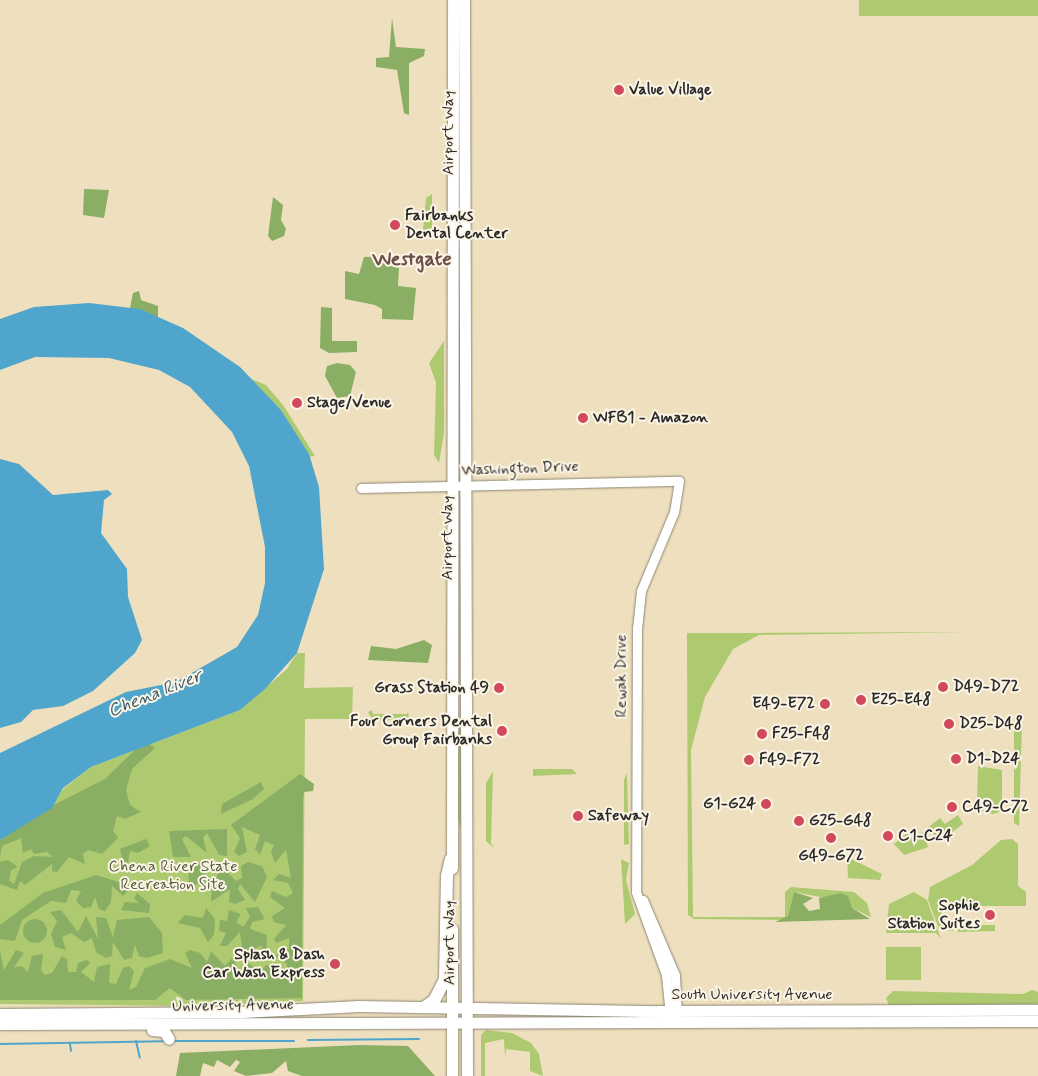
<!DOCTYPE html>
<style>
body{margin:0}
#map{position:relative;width:1038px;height:1076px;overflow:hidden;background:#eee0be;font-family:Mynerve,sans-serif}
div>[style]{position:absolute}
.green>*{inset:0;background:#aeca71;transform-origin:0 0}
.forest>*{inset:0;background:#8aae63}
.round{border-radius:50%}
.water>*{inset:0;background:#50a5cc}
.stream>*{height:2px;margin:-1px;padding:0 1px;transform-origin:1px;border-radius:1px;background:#50a5cc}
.roads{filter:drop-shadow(0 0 1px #8c8674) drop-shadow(0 0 1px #8c8674)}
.tertiary>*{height:9px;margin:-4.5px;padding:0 4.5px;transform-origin:4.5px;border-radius:4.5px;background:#fff}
.primary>*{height:11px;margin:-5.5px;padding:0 5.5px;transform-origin:5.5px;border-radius:5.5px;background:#fff}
.trunk>*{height:12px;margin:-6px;padding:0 6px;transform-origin:6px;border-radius:6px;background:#fff}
.dots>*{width:14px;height:14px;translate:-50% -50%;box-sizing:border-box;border:2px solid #fcf5e5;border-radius:50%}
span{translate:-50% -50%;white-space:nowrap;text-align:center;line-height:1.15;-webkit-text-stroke:4px #fcf5e5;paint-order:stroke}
.poi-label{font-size:16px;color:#2b2b2b;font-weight:700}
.left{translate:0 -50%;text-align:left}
.right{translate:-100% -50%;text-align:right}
.street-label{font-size:16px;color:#2b2b2b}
.park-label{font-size:16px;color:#525b40}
.water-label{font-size:18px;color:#3a5c6b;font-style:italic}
.district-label{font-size:21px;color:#6c4f46;font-weight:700}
</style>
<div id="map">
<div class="green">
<i style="left:859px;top:0;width:179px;height:16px"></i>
<i style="clip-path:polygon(432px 194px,432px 232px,422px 241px,426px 198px)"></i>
<i style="clip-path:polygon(444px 341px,444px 433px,439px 463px,434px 455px,436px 383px,429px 363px)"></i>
<i style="clip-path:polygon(249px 378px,266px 385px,283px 405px,315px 456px,309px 457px,281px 410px)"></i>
<i style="clip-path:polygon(974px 632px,759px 635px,733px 649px,705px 697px,691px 750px,693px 917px,785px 917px,785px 892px,791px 887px,854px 892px,867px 903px,871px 917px,852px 908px,841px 893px,830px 899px,794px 892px,788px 916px,781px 920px,694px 919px,688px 915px,687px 633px)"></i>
<i style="clip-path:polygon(297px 653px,305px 653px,304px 688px,353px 687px,352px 719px,305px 719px,303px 1001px,198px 1006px,0 1004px,0 840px,52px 806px,63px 789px,91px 767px,240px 710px,287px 669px)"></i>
<i style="clip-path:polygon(457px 704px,461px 732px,462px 832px,457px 815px)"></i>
<i style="clip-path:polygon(372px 710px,373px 714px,407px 714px,408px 711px,409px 719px,373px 721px,368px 712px)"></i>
<i style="clip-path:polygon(1018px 721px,1022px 725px,1019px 826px,1014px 823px,1014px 725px)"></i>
<i style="clip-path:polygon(978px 766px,1002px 770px,1002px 811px,993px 814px,977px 809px)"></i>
<i style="clip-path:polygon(533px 769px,572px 769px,577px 774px,533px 776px)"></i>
<i style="clip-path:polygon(493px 771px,491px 843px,494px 848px,486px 841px,486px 783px)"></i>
<i style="clip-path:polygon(627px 773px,629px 844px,624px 845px,624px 780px)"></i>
<i style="clip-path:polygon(958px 815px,963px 824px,942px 840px,926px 829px,940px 818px,945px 824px)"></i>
<i style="clip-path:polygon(924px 831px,928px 847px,923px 849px,904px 855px,894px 844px,907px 833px,913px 839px)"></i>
<i style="clip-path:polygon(1012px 839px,1018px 844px,1018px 886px,1026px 892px,1026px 906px,942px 906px,941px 925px,953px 925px,953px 931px,939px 929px,928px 900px,930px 887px,972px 865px,1001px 840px)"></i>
<i style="clip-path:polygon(847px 857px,882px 874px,880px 880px,848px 878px)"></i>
<i style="clip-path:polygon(621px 859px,629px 863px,626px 880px,635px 914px,625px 924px)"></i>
<i style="clip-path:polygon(914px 892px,927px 900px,941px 939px,936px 933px,886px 933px,889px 904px)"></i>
<i style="clip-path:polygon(957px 925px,995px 925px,995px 931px,958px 932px)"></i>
<i style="left:886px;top:947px;width:35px;height:33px"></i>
<i style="clip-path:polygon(1032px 990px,1038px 992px,1038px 1005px,889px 1005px,886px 998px,893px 991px,1023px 994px)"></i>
<i style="clip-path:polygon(486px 1030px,512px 1033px,531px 1043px,539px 1054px,543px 1076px,530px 1071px,530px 1052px,506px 1049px,505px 1058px,504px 1039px,485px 1043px,485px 1076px,481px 1076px,481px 1035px)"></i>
</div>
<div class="forest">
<i style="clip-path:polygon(392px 18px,396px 47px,425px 49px,424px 56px,409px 63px,409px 115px,404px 113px,397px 70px,376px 67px,376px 58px,389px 57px)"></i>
<i style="clip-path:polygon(84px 189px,109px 190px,104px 218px,83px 215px)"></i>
<i style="clip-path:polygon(273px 197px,283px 205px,281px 220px,286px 229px,284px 236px,272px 241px,268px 236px)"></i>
<i style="clip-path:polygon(393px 256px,388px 265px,399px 268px,398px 286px,416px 288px,413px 320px,382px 319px,382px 309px,375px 305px,345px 299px,345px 271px,359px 274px,364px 257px)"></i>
<i style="clip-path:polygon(139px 291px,141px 300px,158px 306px,158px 319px,130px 308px,133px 293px)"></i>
<i style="clip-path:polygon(321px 307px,332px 308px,332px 341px,357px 341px,357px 352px,329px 353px,320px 348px)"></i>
<i style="clip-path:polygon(337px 363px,350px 365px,356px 372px,350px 396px,337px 398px,325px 376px,327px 366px)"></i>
<i style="clip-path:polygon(424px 640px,432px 645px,428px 663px,368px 660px,371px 646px,396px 649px)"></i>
<i style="clip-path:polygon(149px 744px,155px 748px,132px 769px,126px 790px,130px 805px,141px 812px,125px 819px,117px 816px,113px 831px,118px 838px,102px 854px,88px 850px,83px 854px,85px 864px,69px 857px,57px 872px,52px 871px,52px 864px,25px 885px,20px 881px,17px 890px,0 884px,0 862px,8px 860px,18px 867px,11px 870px,9px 880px,14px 884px,22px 862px,34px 856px,53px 857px,47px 852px,34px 854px,31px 849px,23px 853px,21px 838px,2px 846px,0 857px,0 840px,42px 811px,105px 779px,140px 745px)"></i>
<i style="clip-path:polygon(300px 774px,314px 784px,313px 791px,304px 792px,303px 801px,302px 998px,186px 1000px,170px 988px,155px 1000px,0 1000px,0 951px,4px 970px,16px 950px,24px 953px,14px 967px,22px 966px,28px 972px,32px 956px,43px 954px,41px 970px,45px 975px,52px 973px,62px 956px,67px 959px,68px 972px,76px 972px,78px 963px,87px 960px,90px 963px,81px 972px,94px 982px,97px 967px,110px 964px,109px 983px,116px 984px,123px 968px,129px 966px,134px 971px,129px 990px,136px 987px,145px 968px,170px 959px,192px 968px,185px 953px,190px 950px,200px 953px,207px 962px,211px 951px,225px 966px,233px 957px,239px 972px,245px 972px,249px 963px,260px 972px,266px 965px,286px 970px,287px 964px,275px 956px,289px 949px,289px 938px,276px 943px,274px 939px,286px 925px,274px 922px,272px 916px,285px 908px,270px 897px,272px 891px,286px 897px,293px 893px,288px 883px,273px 880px,279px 874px,291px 878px,286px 850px,275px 863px,271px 851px,274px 845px,265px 841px,260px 855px,255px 849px,260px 835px,242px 827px,247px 852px,239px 856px,234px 852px,240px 838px,231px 825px)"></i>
<i style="clip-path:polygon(261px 782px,264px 789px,253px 799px,221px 814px,222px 804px)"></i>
<i style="clip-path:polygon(227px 829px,227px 856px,219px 855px,207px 833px,203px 838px,207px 853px,186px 836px,182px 839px,191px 857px,173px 857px,169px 831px)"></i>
<i style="clip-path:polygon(146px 839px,150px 846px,138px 853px,130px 851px,128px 863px,123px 864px,120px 849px)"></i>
<i style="clip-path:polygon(248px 862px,262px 866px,267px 877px,255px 902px,240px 884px,238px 889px,245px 900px,235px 904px,229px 902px,230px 889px,211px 902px,212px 885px,204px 890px,198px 884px,189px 886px,188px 865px,205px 863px,204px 874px,216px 882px,219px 864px,235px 863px,227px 872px,236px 881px,242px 878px,241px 866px)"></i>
<i style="clip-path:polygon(96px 875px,132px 886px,123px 896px,112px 886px,111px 902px,105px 911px,99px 909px,95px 897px,91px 907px,83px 908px,76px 901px,81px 891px,71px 890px,66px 903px,51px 901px,22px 920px,15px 941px,0 939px,0 925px,43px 893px)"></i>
<i style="clip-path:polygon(794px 892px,813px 898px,803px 904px,809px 911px,820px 909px,819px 898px,841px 893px,848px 896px,852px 908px,870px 919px,775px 922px,788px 916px)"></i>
<i style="clip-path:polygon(137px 893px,150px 904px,149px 913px,121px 910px,125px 902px,139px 903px,134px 898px)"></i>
<i style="clip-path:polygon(258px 907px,265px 919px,252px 922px,250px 929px,267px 935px,266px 957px,253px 957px,261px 952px,262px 945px,243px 955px,240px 932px,227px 946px,220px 946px,226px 933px,219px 931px,220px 920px,227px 921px,229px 910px,241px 914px,236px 922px,243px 927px,250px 917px,246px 908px)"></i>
<i style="clip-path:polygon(206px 908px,215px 919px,214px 935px,208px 942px,200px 928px,178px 923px,185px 915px,203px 918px)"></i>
<i style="clip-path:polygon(61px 910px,78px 932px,86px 916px,98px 939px,96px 917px,106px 918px,113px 937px,117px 920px,149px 917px,162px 933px,163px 953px,147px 958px,139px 956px,135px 945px,132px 958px,124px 960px,113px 942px,112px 956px,106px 958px,96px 952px,92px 938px,84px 942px,71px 933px,62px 937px,66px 950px,55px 947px,51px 934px,57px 921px,50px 912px)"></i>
<i class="round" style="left:23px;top:919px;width:24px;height:24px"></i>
<i style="clip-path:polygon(359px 1045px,408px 1046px,435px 1076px,302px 1076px,288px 1071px,286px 1061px,272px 1073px,246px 1076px,234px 1071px,240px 1062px,236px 1060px,230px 1067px,217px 1060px,214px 1067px,203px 1063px,200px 1076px,176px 1076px,180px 1053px)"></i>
</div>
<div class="water">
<i style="clip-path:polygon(89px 303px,140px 309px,183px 328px,240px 367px,281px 410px,309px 454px,319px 487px,324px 569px,297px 653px,265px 689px,240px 710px,91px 767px,63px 788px,52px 808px,0 840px,0 753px,126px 692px,176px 682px,237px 647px,258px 615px,265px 583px,265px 547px,249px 466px,232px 432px,190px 387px,159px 370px,109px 358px,35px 357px,0 370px,0 319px,34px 307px)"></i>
<i style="clip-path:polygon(0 459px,19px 464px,53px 495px,108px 490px,112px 494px,104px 500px,101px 533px,127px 569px,128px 597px,142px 640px,135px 653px,93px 691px,63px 706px,33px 710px,21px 722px,0 728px)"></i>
</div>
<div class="stream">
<i style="left:308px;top:1040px;width:111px;rotate:-0.5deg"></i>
<i style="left:136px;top:1041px;width:17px;rotate:77deg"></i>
<i style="left:174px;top:1041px;width:120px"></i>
<i style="left:0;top:1044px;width:164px;rotate:-1deg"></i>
<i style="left:70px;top:1044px;width:7px;rotate:82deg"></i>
</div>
<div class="roads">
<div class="tertiary">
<i style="left:361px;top:488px;width:318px;rotate:-1.3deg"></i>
<i style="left:679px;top:481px;width:31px;rotate:99deg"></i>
<i style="left:674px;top:512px;width:86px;rotate:112.7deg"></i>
<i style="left:641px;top:591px;width:37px;rotate:96deg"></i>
<i style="left:637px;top:628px;width:264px;rotate:90.2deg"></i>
<i style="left:636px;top:892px;width:88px;rotate:70.1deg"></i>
<i style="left:666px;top:975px;width:40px;rotate:84.3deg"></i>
<i style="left:643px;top:900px;width:82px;rotate:66.9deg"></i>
<i style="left:675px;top:975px;width:40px;rotate:87.1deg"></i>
</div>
<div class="primary">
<i style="left:464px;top:0;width:1076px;rotate:89.84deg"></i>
<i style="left:452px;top:868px;width:868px;rotate:-89.93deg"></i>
<i style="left:452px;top:929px;width:147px;rotate:90deg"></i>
<i style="left:0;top:1014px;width:242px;rotate:-0.5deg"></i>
<i style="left:242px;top:1012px;width:117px;rotate:-2.9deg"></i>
<i style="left:359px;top:1006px;width:300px;rotate:1deg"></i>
<i style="left:659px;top:1011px;width:379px;rotate:-0.2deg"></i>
<i style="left:0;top:1024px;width:1038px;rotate:-0.17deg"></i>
<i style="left:152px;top:1030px;width:12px;rotate:5deg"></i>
<i style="left:164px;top:1031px;width:9px;rotate:58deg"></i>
</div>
<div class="trunk">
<i style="left:425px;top:1007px;width:11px;rotate:-34deg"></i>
<i style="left:434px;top:1001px;width:25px;rotate:-63deg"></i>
<i style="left:445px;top:979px;width:103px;rotate:-88.9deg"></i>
<i style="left:447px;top:876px;width:17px;rotate:-77deg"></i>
</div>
</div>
<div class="dots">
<i style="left:619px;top:90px;background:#d1495b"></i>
<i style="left:395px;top:225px;background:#d1495b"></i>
<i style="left:297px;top:403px;background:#d1495b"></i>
<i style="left:583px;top:418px;background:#d1495b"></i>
<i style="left:943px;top:687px;background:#d1495b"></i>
<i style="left:499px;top:688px;background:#d1495b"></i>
<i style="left:861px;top:700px;background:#d1495b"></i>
<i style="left:825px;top:704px;background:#d1495b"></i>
<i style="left:949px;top:724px;background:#d1495b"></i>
<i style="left:502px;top:731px;background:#d1495b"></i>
<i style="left:762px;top:734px;background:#d1495b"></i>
<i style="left:956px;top:759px;background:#d1495b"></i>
<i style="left:749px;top:760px;background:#d1495b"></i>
<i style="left:766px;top:804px;background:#d1495b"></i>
<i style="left:952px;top:807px;background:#d1495b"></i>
<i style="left:578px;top:816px;background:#d1495b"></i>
<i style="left:799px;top:821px;background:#d1495b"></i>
<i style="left:888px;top:836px;background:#d1495b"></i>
<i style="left:831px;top:838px;background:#d1495b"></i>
<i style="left:990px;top:915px;background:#d1495b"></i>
<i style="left:335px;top:964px;background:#d1495b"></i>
</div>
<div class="poi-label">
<span class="left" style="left:629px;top:90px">Value Village</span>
<span class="left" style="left:405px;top:225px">Fairbanks<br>Dental Center</span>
<span class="left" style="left:307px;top:403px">Stage/Venue</span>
<span class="left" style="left:593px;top:418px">WFB1 - Amazon</span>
<span class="left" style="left:953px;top:687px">D49-D72</span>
<span class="right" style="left:489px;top:688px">Grass Station 49</span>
<span class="left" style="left:871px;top:700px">E25-E48</span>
<span class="right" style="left:815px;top:704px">E49-E72</span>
<span class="right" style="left:492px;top:731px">Four Corners Dental<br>Group Fairbanks</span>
<span class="left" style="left:959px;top:724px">D25-D48</span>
<span class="left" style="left:772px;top:734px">F25-F48</span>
<span class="left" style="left:966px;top:759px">D1-D24</span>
<span class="left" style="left:759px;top:760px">F49-F72</span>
<span class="right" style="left:756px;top:804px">G1-G24</span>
<span class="left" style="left:962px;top:807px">C49-C72</span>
<span class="left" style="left:588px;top:816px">Safeway</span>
<span class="left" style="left:809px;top:821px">G25-G48</span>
<span class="left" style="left:898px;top:836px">C1-C24</span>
<span style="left:831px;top:856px">G49-G72</span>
<span class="right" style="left:980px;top:915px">Sophie<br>Station Suites</span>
<span class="right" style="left:325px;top:964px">Splash &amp; Dash<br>Car Wash Express</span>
</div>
<div class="street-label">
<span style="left:449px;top:133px;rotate:-90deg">Airport Way</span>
<span style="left:520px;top:469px;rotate:-2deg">Washington Drive</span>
<span style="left:448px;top:538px;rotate:-90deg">Airport Way</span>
<span style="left:622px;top:676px;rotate:-90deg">Rewak Drive</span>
<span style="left:450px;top:943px;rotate:-90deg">Airport Way</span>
<span style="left:752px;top:995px">South University Avenue</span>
<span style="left:233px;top:1006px;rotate:-1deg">University Avenue</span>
</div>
<div class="park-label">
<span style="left:173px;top:876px">Chena River State<br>Recreation Site</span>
</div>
<div class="water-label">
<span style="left:155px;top:694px;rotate:-22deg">Chena River</span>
</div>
<div class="district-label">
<span style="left:412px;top:259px">Westgate</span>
</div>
</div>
